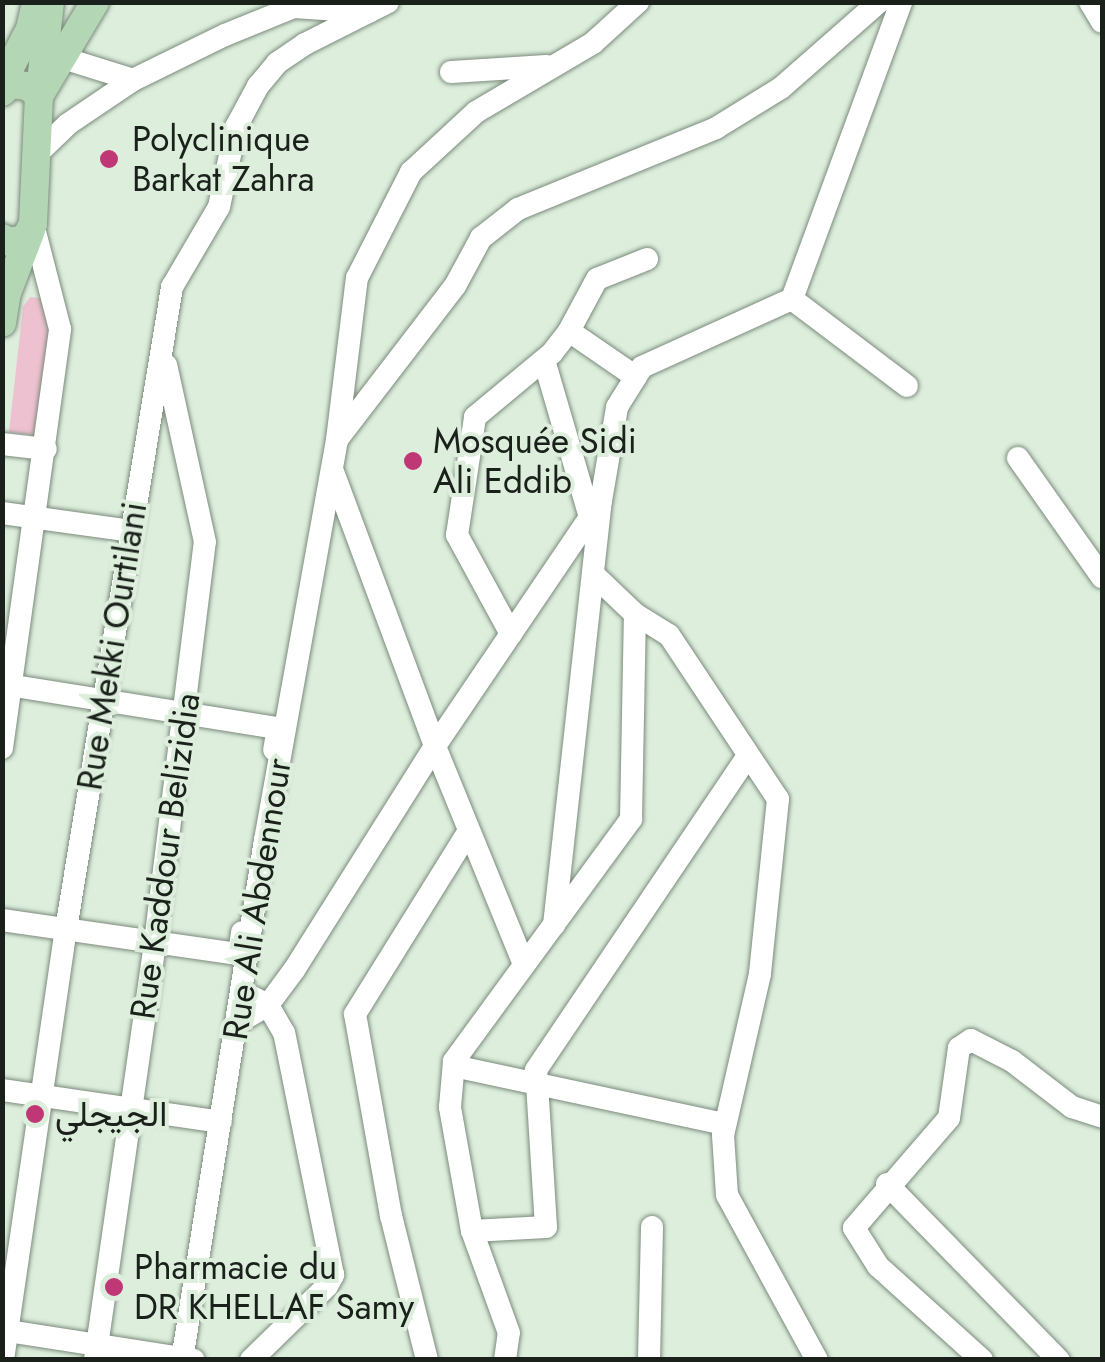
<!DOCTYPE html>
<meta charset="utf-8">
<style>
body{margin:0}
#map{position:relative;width:1105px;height:1362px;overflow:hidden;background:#ded;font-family:Jost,Vazirmatn,sans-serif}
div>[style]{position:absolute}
.green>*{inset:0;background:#eec1d0}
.roads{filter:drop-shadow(0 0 2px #7b8b7c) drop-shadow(0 0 2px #7b8b7c)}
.minor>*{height:22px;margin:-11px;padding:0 11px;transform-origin:11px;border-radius:11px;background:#fff}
.major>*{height:28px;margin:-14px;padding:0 14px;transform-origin:14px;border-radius:14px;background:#b3d6b5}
.dots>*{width:28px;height:28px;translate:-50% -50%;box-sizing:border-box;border:5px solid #ded;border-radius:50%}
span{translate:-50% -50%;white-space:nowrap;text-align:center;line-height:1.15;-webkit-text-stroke:8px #ded;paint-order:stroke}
.poi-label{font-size:35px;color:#1a201a}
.left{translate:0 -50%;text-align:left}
.street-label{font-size:35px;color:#1a201a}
.frame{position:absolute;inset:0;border:5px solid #1a201a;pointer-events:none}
</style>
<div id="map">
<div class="green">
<i style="clip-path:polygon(30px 297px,47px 299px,56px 327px,42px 436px,9px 432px,23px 307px)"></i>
</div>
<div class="roads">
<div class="minor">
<i style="left:1090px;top:2px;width:23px;rotate:59deg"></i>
<i style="left:63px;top:58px;width:73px;rotate:17.4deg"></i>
<i style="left:451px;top:72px;width:96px;rotate:-3.6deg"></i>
<i style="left:39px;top:152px;width:40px;rotate:-44deg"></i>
<i style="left:68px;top:124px;width:78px;rotate:-34.1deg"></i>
<i style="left:133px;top:80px;width:102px;rotate:-26.1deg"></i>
<i style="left:225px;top:35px;width:74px;rotate:-22.1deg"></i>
<i style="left:294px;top:7px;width:75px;rotate:3.8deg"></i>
<i style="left:792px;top:299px;width:144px;rotate:37.1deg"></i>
<i style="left:569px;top:331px;width:81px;rotate:34.5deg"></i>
<i style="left:544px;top:360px;width:164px;rotate:73.7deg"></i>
<i style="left:339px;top:437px;width:190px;rotate:-52.5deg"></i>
<i style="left:455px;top:286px;width:55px;rotate:-61.6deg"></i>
<i style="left:481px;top:238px;width:47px;rotate:-38.1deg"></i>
<i style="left:518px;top:209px;width:214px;rotate:-22.2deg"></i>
<i style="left:716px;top:128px;width:76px;rotate:-31.6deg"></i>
<i style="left:781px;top:88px;width:130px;rotate:-41.3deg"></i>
<i style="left:2px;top:444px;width:44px;rotate:6.5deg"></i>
<i style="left:1018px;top:458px;width:146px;rotate:54.8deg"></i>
<i style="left:2px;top:513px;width:130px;rotate:7.9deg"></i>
<i style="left:593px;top:574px;width:58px;rotate:43.6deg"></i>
<i style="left:635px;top:614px;width:40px;rotate:32deg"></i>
<i style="left:669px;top:635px;width:197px;rotate:56.4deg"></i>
<i style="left:778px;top:799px;width:176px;rotate:95.9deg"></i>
<i style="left:760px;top:974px;width:165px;rotate:102.9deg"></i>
<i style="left:723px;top:1135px;width:60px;rotate:86.2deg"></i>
<i style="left:727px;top:1195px;width:188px;rotate:61.4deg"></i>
<i style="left:511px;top:634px;width:113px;rotate:-118.6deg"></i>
<i style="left:457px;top:535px;width:119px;rotate:-81.3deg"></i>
<i style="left:475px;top:417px;width:100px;rotate:-39.7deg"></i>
<i style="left:552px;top:353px;width:28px;rotate:-52deg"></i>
<i style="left:569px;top:331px;width:59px;rotate:-61.7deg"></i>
<i style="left:597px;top:279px;width:54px;rotate:-21.8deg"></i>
<i style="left:2px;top:684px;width:279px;rotate:9.1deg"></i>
<i style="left:278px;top:728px;width:22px;rotate:100deg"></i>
<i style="left:2px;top:748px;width:423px;rotate:-82.1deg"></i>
<i style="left:60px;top:329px;width:108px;rotate:-104.4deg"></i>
<i style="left:2px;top:920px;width:239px;rotate:8.2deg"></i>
<i style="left:239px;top:954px;width:22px;rotate:-82deg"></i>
<i style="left:554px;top:925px;width:427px;rotate:-83.7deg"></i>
<i style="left:601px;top:501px;width:95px;rotate:-80.3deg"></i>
<i style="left:617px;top:407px;width:47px;rotate:-58deg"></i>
<i style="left:642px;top:367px;width:165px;rotate:-24.4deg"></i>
<i style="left:792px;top:299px;width:316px;rotate:-69.8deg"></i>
<i style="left:523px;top:962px;width:233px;rotate:-112.2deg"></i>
<i style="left:435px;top:746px;width:292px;rotate:-55.9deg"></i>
<i style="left:237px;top:1023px;width:36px;rotate:-30deg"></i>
<i style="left:268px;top:1005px;width:44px;rotate:-53.4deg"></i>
<i style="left:294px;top:970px;width:265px;rotate:-57.8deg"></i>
<i style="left:435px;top:746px;width:292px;rotate:-110.4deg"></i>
<i style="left:454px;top:1066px;width:276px;rotate:12.1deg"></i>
<i style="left:2px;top:1090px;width:221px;rotate:8.3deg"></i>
<i style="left:887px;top:1184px;width:246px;rotate:45.7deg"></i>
<i style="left:472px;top:1231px;width:74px;rotate:-3.1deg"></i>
<i style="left:546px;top:1227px;width:157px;rotate:-93.6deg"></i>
<i style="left:536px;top:1070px;width:379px;rotate:-56deg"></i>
<i style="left:2px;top:1330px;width:194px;rotate:8.9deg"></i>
<i style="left:3px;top:1360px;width:436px;rotate:-81.7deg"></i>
<i style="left:66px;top:929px;width:651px;rotate:-80.62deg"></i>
<i style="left:172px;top:287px;width:93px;rotate:-59.6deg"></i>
<i style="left:219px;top:207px;width:82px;rotate:-78deg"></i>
<i style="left:236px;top:127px;width:47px;rotate:-61.8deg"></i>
<i style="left:258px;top:86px;width:30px;rotate:-50deg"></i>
<i style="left:277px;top:63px;width:34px;rotate:-34deg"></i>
<i style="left:305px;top:44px;width:93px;rotate:-26.8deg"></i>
<i style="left:95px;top:1360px;width:422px;rotate:-81.8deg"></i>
<i style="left:155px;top:942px;width:403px;rotate:-82.9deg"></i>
<i style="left:205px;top:542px;width:181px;rotate:-102.4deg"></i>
<i style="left:182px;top:1360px;width:527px;rotate:-80.93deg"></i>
<i style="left:265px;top:840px;width:406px;rotate:-79.8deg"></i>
<i style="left:337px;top:440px;width:163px;rotate:-83deg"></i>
<i style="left:357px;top:278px;width:119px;rotate:-63deg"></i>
<i style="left:411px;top:172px;width:88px;rotate:-42.7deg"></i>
<i style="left:476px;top:112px;width:136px;rotate:-30.5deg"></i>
<i style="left:593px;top:43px;width:61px;rotate:-42.3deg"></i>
<i style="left:251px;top:1360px;width:106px;rotate:-44.2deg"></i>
<i style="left:327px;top:1286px;width:13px;rotate:-61deg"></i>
<i style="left:333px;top:1275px;width:247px;rotate:-101.4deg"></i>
<i style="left:284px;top:1033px;width:32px;rotate:-120deg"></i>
<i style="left:268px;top:1005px;width:16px;rotate:-153deg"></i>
<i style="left:427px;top:1360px;width:148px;rotate:-104deg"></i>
<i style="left:391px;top:1216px;width:205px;rotate:-100.1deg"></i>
<i style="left:355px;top:1014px;width:212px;rotate:-58.1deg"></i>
<i style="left:505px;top:1360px;width:27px;rotate:-82deg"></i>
<i style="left:509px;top:1333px;width:109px;rotate:-109.9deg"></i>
<i style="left:472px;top:1231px;width:126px;rotate:-100.1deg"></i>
<i style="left:450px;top:1107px;width:46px;rotate:-85deg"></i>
<i style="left:454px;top:1061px;width:300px;rotate:-53.8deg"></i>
<i style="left:631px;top:819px;width:205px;rotate:-88.9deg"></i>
<i style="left:649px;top:1360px;width:133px;rotate:-88.7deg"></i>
<i style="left:982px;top:1360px;width:140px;rotate:-137.9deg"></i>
<i style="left:878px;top:1266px;width:45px;rotate:-122.3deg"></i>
<i style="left:854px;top:1228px;width:145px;rotate:-49.2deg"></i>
<i style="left:949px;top:1118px;width:71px;rotate:-81.9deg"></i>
<i style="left:959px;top:1048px;width:14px;rotate:-34deg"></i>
<i style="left:971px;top:1040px;width:46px;rotate:27.1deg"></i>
<i style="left:1012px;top:1061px;width:76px;rotate:37.5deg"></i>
<i style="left:1072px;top:1107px;width:32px;rotate:18deg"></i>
</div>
<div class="major">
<i style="left:2px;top:83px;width:61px;rotate:-62.6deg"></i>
<i style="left:30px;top:29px;width:28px;rotate:-77deg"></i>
<i style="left:40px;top:90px;width:89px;rotate:-83.5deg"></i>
<i style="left:2px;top:92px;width:12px;rotate:-42deg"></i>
<i style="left:11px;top:84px;width:17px;rotate:7deg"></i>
<i style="left:28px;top:86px;width:15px;rotate:42deg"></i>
<i style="left:39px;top:96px;width:128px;rotate:92.7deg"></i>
<i style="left:33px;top:224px;width:17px;rotate:118deg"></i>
<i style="left:25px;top:239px;width:15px;rotate:169deg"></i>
<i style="left:10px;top:242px;width:9px;rotate:-153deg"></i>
<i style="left:39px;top:96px;width:109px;rotate:-59.2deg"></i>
<i style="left:2px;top:323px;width:30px;rotate:-81deg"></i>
<i style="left:7px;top:293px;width:67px;rotate:-69.1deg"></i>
</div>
</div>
<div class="dots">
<i style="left:109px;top:159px;background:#bf3775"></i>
<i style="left:413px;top:461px;background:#bf3775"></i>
<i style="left:35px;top:1114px;background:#bf3775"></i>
<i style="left:114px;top:1287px;background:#bf3775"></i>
</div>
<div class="poi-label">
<span class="left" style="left:132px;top:159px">Polyclinique<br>Barkat Zahra</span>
<span class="left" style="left:433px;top:461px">Mosquée Sidi<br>Ali Eddib</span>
<span class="left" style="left:55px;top:1114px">الجيجلي</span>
<span class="left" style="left:134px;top:1287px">Pharmacie du<br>DR KHELLAF Samy</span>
</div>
<div class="street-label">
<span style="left:112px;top:646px;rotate:-81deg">Rue Mekki Ourtilani</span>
<span style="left:165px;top:856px;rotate:-82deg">Rue Kaddour Belizidia</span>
<span style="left:257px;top:899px;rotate:-81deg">Rue Ali Abdennour</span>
</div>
<div class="frame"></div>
</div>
